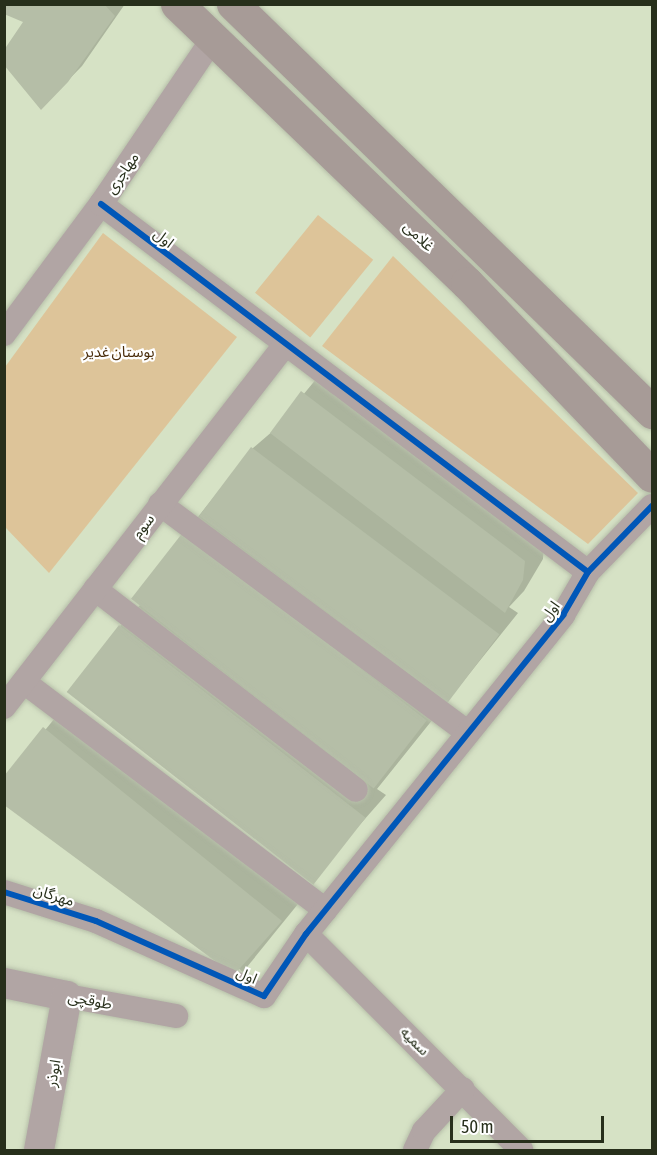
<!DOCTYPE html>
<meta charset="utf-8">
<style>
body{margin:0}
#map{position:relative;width:657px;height:1155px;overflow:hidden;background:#d6e2c5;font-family:"Asap Condensed","Noto Sans Arabic",sans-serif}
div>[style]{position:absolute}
.green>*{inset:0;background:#ddc499;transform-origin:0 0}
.shadow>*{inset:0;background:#0003;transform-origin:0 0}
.building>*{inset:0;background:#b5bea7;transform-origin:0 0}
.roads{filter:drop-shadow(0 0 2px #b6bfa9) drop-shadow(0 0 2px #b6bfa9)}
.minor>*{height:24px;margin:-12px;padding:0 12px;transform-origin:12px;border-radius:12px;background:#b1a5a4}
.tertiary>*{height:30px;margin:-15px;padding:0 15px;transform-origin:15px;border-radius:15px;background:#b1a5a4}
.primary>*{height:33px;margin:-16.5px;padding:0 16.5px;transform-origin:16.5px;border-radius:16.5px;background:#a79b97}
.cycleway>*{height:6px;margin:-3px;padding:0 3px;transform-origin:3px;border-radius:3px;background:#0057b8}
span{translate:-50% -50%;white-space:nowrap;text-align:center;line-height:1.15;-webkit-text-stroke:4.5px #fff;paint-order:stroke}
.street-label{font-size:15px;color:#272f1b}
.park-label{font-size:15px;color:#4a2d0b}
.frame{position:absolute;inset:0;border:6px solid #272f1b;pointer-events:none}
.scale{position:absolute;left:450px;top:1116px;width:154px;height:27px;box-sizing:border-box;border:3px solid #272f1b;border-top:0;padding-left:8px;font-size:18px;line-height:21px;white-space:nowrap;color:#272f1b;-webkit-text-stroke:4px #fff;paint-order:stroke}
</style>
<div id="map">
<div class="green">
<i style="left:318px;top:215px;width:71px;height:100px;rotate:39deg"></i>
<i style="clip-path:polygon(103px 233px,237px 337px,49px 573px,5px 527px,5px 367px)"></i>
<i style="clip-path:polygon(393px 256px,638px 493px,588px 544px,322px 346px)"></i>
</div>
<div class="shadow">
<i style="clip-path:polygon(4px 4px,125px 4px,82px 66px,41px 108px,25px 22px)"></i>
<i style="clip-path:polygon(322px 372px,544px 541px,543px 559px,524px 591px,509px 607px,518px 613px,377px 789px,386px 795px,311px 880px,120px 626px,141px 604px,186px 532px,253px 448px,274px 430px)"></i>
<i style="left:63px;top:708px;width:306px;height:92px;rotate:39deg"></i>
</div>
<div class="building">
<i style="clip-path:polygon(4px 4px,104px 4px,115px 16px,68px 82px,41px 110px,4px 65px,4px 50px,23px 22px,4px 14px)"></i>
<i style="clip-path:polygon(301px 391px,525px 561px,523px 580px,505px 613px,270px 433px)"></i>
<i style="left:251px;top:447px;width:311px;height:86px;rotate:37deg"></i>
<i style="left:184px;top:531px;width:308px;height:86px;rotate:38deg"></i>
<i style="left:119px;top:625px;width:313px;height:85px;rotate:38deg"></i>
<i style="clip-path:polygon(43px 727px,282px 921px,234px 975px,4px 805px,4px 776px)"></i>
</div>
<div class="roads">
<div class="minor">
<i style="left:101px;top:204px;width:610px;rotate:37.08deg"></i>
<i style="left:4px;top:334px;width:162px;rotate:-53.3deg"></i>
<i style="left:101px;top:204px;width:202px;rotate:-55.9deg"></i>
<i style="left:160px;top:504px;width:382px;rotate:36.6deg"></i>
<i style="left:95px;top:589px;width:329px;rotate:37.6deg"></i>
<i style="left:24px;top:682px;width:378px;rotate:37.1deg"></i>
<i style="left:4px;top:707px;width:457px;rotate:-52.2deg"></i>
<i style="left:4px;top:892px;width:96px;rotate:17.5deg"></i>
<i style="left:96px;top:921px;width:184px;rotate:24.1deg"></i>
<i style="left:264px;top:996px;width:75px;rotate:-55.9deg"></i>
<i style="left:306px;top:934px;width:410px;rotate:-51.1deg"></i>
<i style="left:563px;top:615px;width:50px;rotate:-59.8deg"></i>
<i style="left:588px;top:572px;width:92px;rotate:-45.9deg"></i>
<i style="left:306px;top:934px;width:305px;rotate:45.1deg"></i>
<i style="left:67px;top:996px;width:111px;rotate:10.4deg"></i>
<i style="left:415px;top:1150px;width:21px;rotate:-65deg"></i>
<i style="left:424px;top:1131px;width:57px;rotate:-47.1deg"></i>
</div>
<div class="tertiary">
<i style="left:4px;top:983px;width:64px;rotate:11.7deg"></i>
<i style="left:67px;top:996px;width:157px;rotate:100.3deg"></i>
</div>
<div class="primary">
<i style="left:177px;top:4px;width:402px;rotate:43.9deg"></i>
<i style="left:467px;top:283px;width:267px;rotate:46.2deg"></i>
<i style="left:233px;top:4px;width:585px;rotate:44.24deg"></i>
</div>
</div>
<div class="cycleway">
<i style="left:101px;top:204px;width:610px;rotate:37.08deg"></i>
<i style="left:4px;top:892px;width:96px;rotate:17.5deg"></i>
<i style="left:96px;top:921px;width:184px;rotate:24.1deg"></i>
<i style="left:264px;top:996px;width:75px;rotate:-55.9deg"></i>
<i style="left:306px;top:934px;width:410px;rotate:-51.1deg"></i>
<i style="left:563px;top:615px;width:50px;rotate:-59.8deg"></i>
<i style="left:588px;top:572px;width:92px;rotate:-45.9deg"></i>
</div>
<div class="street-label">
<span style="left:122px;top:173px;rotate:-56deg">مهاجری</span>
<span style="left:419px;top:236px;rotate:44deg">غلامی</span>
<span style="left:164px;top:238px;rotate:38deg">اول</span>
<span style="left:143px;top:526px;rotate:-53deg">سوم</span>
<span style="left:550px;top:611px;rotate:-54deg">اول</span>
<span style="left:54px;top:895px;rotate:18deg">مهرگان</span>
<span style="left:247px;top:975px;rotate:24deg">اول</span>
<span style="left:90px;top:1000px;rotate:10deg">طوقچی</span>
<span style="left:415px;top:1041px;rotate:44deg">سمیه</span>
<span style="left:53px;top:1073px;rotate:-80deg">ابوذر</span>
</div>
<div class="park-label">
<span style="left:119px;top:352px">بوستان غدیر</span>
</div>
<div class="frame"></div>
<div class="scale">50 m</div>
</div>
